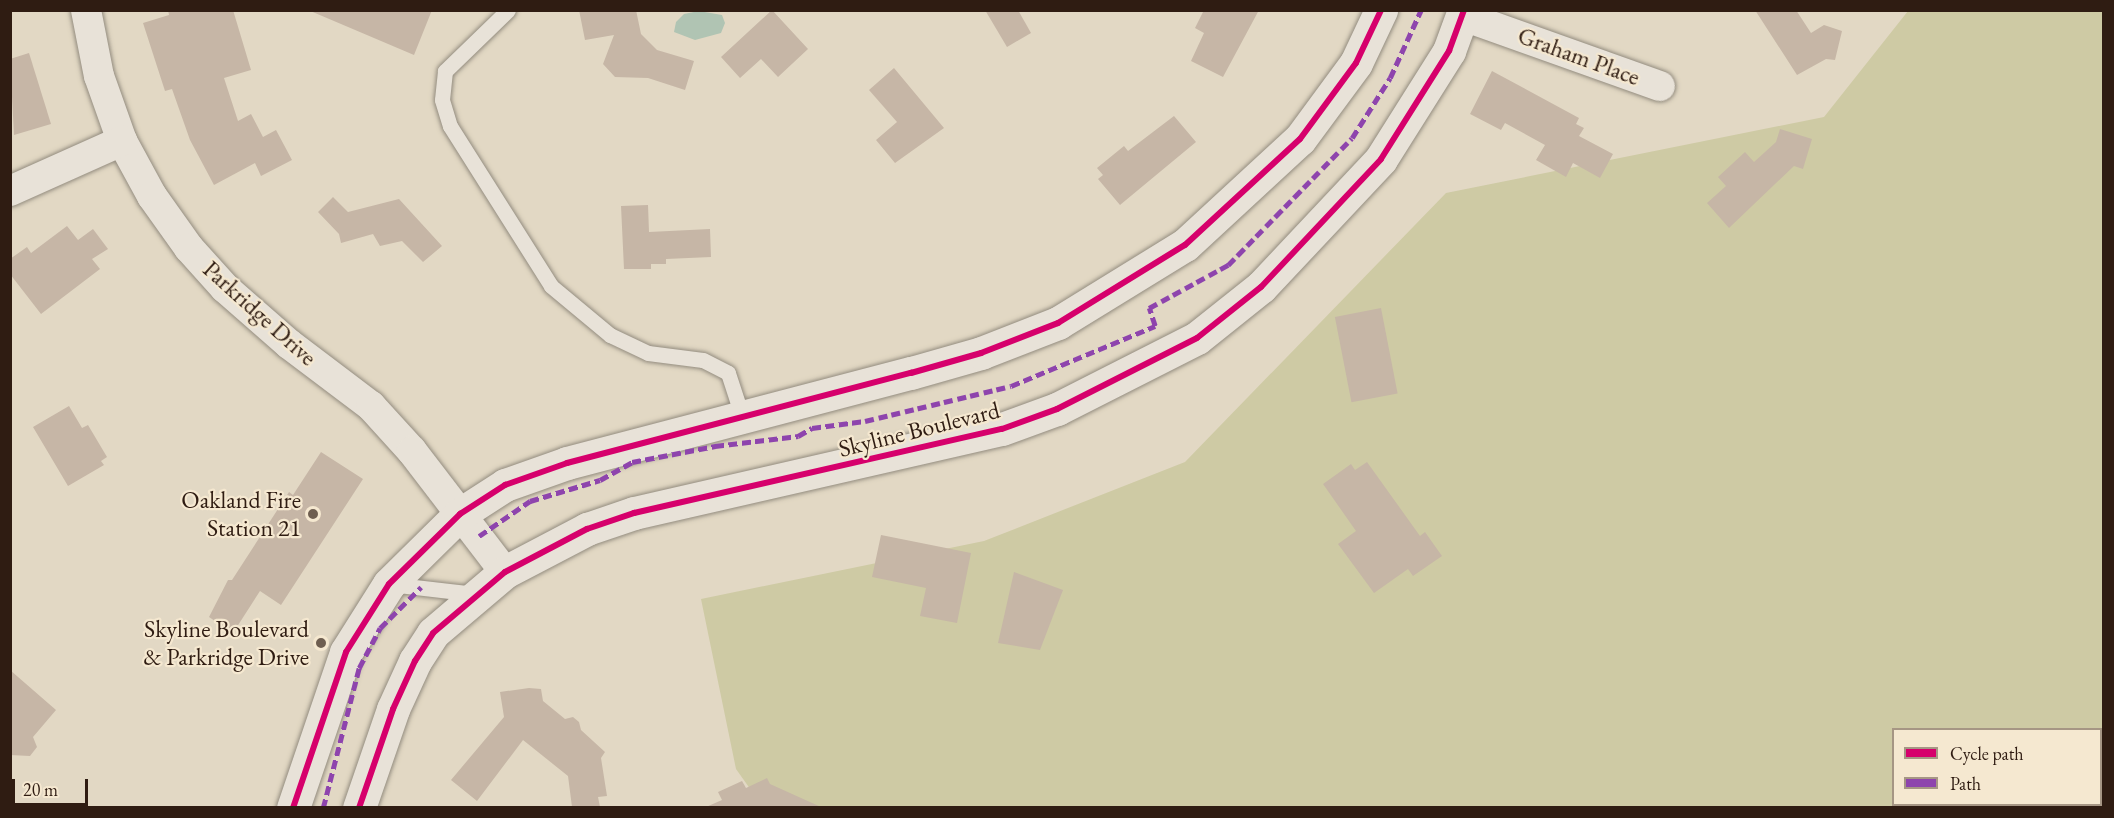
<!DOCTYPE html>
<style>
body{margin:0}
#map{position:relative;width:2114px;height:818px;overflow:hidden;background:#e2d8c4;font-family:"EB Garamond",serif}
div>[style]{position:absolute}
.green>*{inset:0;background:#cecaa4}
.water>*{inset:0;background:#b0c4b3}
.building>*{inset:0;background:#c6b6a6;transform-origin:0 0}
.roads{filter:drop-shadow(0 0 2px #938c7f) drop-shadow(0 0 2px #938c7f)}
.lane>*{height:15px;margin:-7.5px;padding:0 7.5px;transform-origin:7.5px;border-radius:7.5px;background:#e8e2d8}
.street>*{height:30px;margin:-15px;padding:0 15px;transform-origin:15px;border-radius:15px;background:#e8e2d8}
.secondary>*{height:33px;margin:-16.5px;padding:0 16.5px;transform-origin:16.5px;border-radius:16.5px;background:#e8e2d8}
.quiet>*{height:4.5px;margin-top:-2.25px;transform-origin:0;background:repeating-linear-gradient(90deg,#8e44ad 0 9px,transparent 0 13.5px)}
.cycleway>*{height:6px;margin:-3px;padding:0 3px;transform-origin:3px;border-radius:3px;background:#d6006c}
.dots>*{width:16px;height:16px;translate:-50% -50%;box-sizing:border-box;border:3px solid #f5e8d0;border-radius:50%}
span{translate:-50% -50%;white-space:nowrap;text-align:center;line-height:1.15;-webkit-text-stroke:4.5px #f5e8d0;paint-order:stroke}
.street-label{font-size:24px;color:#2f1c12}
.poi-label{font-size:24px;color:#2f1c12}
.right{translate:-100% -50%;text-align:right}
.frame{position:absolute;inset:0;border:12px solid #2f1c12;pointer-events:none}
.legend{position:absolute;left:1892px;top:728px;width:210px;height:78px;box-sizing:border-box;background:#f5e8d0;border:2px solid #a69684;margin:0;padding:8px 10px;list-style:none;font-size:18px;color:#2f1c12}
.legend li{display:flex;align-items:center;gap:12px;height:30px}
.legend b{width:30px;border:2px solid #a69684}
.scale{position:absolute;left:12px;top:779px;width:76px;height:27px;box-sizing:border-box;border:3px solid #2f1c12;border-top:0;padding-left:8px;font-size:18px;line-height:21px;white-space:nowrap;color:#2f1c12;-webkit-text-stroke:4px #f5e8d0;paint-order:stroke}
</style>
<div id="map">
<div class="green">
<i style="clip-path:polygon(evenodd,1908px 11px,2103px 11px,2103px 807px,763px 807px,736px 769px,701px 599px,984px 541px,1185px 462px,1446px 193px,1824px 117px,1908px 11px,1894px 730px,2100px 730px,2100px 804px,1894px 804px,1894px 730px)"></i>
</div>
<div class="water">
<i style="clip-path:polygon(699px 11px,722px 15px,725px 23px,721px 33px,695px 40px,674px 32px,676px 22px,684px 14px)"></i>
</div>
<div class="building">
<i style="clip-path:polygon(168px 10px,233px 10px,251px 70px,224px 78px,238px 121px,251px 114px,263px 137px,276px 130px,292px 160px,261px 176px,255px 163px,214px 185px,190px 140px,172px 89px,165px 91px,143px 23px,169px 15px)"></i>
<i style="clip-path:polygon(308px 10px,432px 10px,414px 55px)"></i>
<i style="clip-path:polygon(579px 10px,636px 10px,641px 34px,657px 50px,694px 61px,685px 90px,648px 78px,615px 77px,603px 64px,614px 35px,585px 40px)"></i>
<i style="clip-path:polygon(772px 10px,808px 49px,778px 77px,761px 59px,740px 78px,721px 57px)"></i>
<i style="clip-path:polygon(985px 10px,1018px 10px,1031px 33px,1007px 47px)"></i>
<i style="clip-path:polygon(1204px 10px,1259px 10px,1223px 77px,1191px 61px,1204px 33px,1195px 28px)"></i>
<i style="clip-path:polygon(1755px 10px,1796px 10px,1811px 33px,1824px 25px,1842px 31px,1835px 60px,1826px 59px,1797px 75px)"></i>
<i style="clip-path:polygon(29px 53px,51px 124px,14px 135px,10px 59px)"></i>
<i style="clip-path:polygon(894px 68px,944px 128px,895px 163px,876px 140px,897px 122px,869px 90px)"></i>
<i style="clip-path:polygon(1492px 71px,1579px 118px,1576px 124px,1584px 128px,1579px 136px,1613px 154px,1600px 178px,1573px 163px,1566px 177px,1536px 160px,1545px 145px,1505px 123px,1501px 130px,1470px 114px)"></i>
<i style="clip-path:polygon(1174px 116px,1196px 142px,1120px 205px,1098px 179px,1103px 175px,1097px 168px,1124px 146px,1128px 151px)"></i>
<i style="clip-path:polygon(1780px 129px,1812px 139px,1803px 169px,1794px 166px,1729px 228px,1707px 203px,1726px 186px,1718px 177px,1745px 152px,1754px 162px,1776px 142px)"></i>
<i style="clip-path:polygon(333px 197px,348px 212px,399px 199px,442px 246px,423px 262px,402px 241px,380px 246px,373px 234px,341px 243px,339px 234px,318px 212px)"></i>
<i style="clip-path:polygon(648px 205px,649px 232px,710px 229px,711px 257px,666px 259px,666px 264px,651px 264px,651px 269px,624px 269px,621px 206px)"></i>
<i style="clip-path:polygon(67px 226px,78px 240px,93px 229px,108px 249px,92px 259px,100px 269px,41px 314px,10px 274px,10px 259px,27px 247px,31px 253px)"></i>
<i style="left:1381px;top:308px;width:87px;height:47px;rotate:79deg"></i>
<i style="clip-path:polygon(69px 406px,82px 428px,88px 425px,107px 457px,101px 461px,104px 465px,68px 486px,33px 427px)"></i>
<i style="clip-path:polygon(321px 452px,363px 479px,281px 605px,260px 591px,233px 633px,209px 617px,228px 580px,232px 580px,289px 492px,293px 495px)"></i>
<i style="clip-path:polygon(1367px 462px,1420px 536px,1425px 532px,1442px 556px,1413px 576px,1408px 569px,1374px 593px,1338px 544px,1356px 531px,1323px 484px,1351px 464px,1355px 470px)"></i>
<i style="clip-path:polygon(881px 535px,971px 553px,957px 623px,920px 616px,926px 588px,872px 577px)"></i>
<i style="clip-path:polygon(1014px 572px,1063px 590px,1040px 650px,998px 643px)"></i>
<i style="clip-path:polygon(10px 670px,56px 710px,33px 737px,37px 747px,30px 756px,10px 755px)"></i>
<i style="clip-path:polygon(529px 688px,541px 689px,543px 701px,565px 719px,573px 717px,579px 722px,581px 730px,605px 752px,601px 758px,607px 796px,598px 797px,600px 807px,572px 807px,568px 776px,523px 740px,477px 801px,451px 780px,504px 717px,500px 692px)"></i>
<i style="clip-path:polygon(767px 778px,770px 784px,821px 807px,706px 807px,722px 800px,718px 792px,742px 781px,746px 788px)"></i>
</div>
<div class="roads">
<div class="lane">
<i style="left:508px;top:10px;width:88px;rotate:135.9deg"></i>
<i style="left:445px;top:71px;width:29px;rotate:96deg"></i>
<i style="left:442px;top:100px;width:27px;rotate:73deg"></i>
<i style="left:450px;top:126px;width:189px;rotate:57.7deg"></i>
<i style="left:551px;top:286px;width:77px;rotate:39.7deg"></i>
<i style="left:610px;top:335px;width:42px;rotate:25.3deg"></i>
<i style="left:648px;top:353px;width:55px;rotate:7.3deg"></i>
<i style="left:703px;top:360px;width:28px;rotate:27deg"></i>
<i style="left:728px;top:373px;width:48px;rotate:71.9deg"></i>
<i style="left:389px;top:584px;width:88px;rotate:6.6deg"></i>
</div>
<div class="street">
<i style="left:86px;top:10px;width:67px;rotate:78.9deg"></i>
<i style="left:99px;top:76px;width:69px;rotate:70.5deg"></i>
<i style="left:122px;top:141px;width:63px;rotate:61.4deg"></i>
<i style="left:152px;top:196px;width:64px;rotate:54.6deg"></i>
<i style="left:189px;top:248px;width:54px;rotate:48deg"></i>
<i style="left:225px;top:288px;width:85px;rotate:41.2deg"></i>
<i style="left:289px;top:344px;width:103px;rotate:37.1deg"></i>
<i style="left:371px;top:406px;width:61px;rotate:47.7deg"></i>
<i style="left:412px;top:451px;width:153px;rotate:52.5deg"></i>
<i style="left:1463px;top:16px;width:209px;rotate:19.6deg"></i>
<i style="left:10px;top:191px;width:123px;rotate:-24.1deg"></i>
</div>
<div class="secondary">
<i style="left:293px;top:808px;width:165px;rotate:-71.2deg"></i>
<i style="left:346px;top:652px;width:80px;rotate:-57.7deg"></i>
<i style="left:389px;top:584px;width:100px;rotate:-44.6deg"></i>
<i style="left:460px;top:514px;width:54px;rotate:-32.8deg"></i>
<i style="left:505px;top:485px;width:66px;rotate:-19.5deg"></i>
<i style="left:567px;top:463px;width:356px;rotate:-14.7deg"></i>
<i style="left:911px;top:373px;width:73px;rotate:-15.9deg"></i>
<i style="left:981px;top:353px;width:83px;rotate:-21.3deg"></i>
<i style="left:1058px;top:323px;width:149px;rotate:-31.6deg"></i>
<i style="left:1185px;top:245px;width:156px;rotate:-42.7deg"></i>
<i style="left:1300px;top:139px;width:94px;rotate:-53.6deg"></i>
<i style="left:1356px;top:63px;width:59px;rotate:-64.7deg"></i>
<i style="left:359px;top:808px;width:105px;rotate:-71deg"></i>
<i style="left:393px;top:709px;width:53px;rotate:-65.4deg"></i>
<i style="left:415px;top:661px;width:33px;rotate:-57deg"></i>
<i style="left:433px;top:633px;width:94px;rotate:-40.3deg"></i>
<i style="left:505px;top:572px;width:93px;rotate:-27.7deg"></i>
<i style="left:587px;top:529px;width:50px;rotate:-18.8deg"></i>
<i style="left:634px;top:513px;width:377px;rotate:-12.9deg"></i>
<i style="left:1002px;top:429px;width:59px;rotate:-20deg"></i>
<i style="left:1057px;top:409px;width:157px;rotate:-26.9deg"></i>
<i style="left:1197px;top:338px;width:82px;rotate:-38.6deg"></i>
<i style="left:1261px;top:287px;width:175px;rotate:-46.8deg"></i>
<i style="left:1381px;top:159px;width:128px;rotate:-57.8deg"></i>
<i style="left:1449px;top:51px;width:44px;rotate:-69.9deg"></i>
</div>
</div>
<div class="quiet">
<i style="left:479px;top:536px;width:62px;rotate:-34.5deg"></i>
<i style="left:530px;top:501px;width:73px;rotate:-16.7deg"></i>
<i style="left:600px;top:480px;width:37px;rotate:-29deg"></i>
<i style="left:632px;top:462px;width:85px;rotate:-10.9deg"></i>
<i style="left:715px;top:446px;width:84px;rotate:-6.9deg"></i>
<i style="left:798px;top:436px;width:16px;rotate:-30deg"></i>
<i style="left:812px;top:428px;width:53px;rotate:-7.5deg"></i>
<i style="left:865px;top:421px;width:150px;rotate:-13.5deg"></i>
<i style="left:1011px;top:386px;width:156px;rotate:-22.6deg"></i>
<i style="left:1155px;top:326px;width:19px;rotate:-108deg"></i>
<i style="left:1149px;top:308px;width:90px;rotate:-28.6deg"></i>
<i style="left:1228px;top:265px;width:177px;rotate:-45.7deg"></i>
<i style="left:1352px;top:138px;width:71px;rotate:-57.7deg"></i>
<i style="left:1390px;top:78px;width:75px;rotate:-65.5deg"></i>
<i style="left:323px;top:808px;width:145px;rotate:-75.6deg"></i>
<i style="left:359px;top:668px;width:45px;rotate:-62.3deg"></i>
<i style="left:380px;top:628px;width:58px;rotate:-45deg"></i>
</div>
<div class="cycleway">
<i style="left:293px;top:808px;width:165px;rotate:-71.2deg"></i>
<i style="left:346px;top:652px;width:80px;rotate:-57.7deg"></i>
<i style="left:389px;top:584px;width:100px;rotate:-44.6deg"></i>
<i style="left:460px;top:514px;width:54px;rotate:-32.8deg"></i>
<i style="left:505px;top:485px;width:66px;rotate:-19.5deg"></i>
<i style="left:567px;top:463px;width:356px;rotate:-14.7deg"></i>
<i style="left:911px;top:373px;width:73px;rotate:-15.9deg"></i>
<i style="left:981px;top:353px;width:83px;rotate:-21.3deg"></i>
<i style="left:1058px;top:323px;width:149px;rotate:-31.6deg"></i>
<i style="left:1185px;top:245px;width:156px;rotate:-42.7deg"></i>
<i style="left:1300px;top:139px;width:94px;rotate:-53.6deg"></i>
<i style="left:1356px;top:63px;width:59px;rotate:-64.7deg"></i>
<i style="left:359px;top:808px;width:105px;rotate:-71deg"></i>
<i style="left:393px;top:709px;width:53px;rotate:-65.4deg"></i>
<i style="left:415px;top:661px;width:33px;rotate:-57deg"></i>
<i style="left:433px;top:633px;width:94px;rotate:-40.3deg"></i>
<i style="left:505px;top:572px;width:93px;rotate:-27.7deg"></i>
<i style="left:587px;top:529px;width:50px;rotate:-18.8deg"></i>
<i style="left:634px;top:513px;width:377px;rotate:-12.9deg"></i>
<i style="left:1002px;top:429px;width:59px;rotate:-20deg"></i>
<i style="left:1057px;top:409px;width:157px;rotate:-26.9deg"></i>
<i style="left:1197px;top:338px;width:82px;rotate:-38.6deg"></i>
<i style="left:1261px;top:287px;width:175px;rotate:-46.8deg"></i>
<i style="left:1381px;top:159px;width:128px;rotate:-57.8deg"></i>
<i style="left:1449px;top:51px;width:44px;rotate:-69.9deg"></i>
</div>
<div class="dots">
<i style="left:313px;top:514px;background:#6e5e50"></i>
<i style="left:321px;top:643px;background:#6e5e50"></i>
</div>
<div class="street-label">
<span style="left:1579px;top:56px;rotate:20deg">Graham Place</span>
<span style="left:260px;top:313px;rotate:42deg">Parkridge Drive</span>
<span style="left:919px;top:429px;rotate:-14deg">Skyline Boulevard</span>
</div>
<div class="poi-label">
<span class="right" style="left:301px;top:514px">Oakland Fire<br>Station 21</span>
<span class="right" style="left:309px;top:643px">Skyline Boulevard<br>&amp; Parkridge Drive</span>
</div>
<div class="frame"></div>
<ul class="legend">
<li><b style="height:8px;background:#d6006c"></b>Cycle path</li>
<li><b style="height:8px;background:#8e44ad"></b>Path</li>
</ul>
<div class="scale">20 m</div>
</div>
